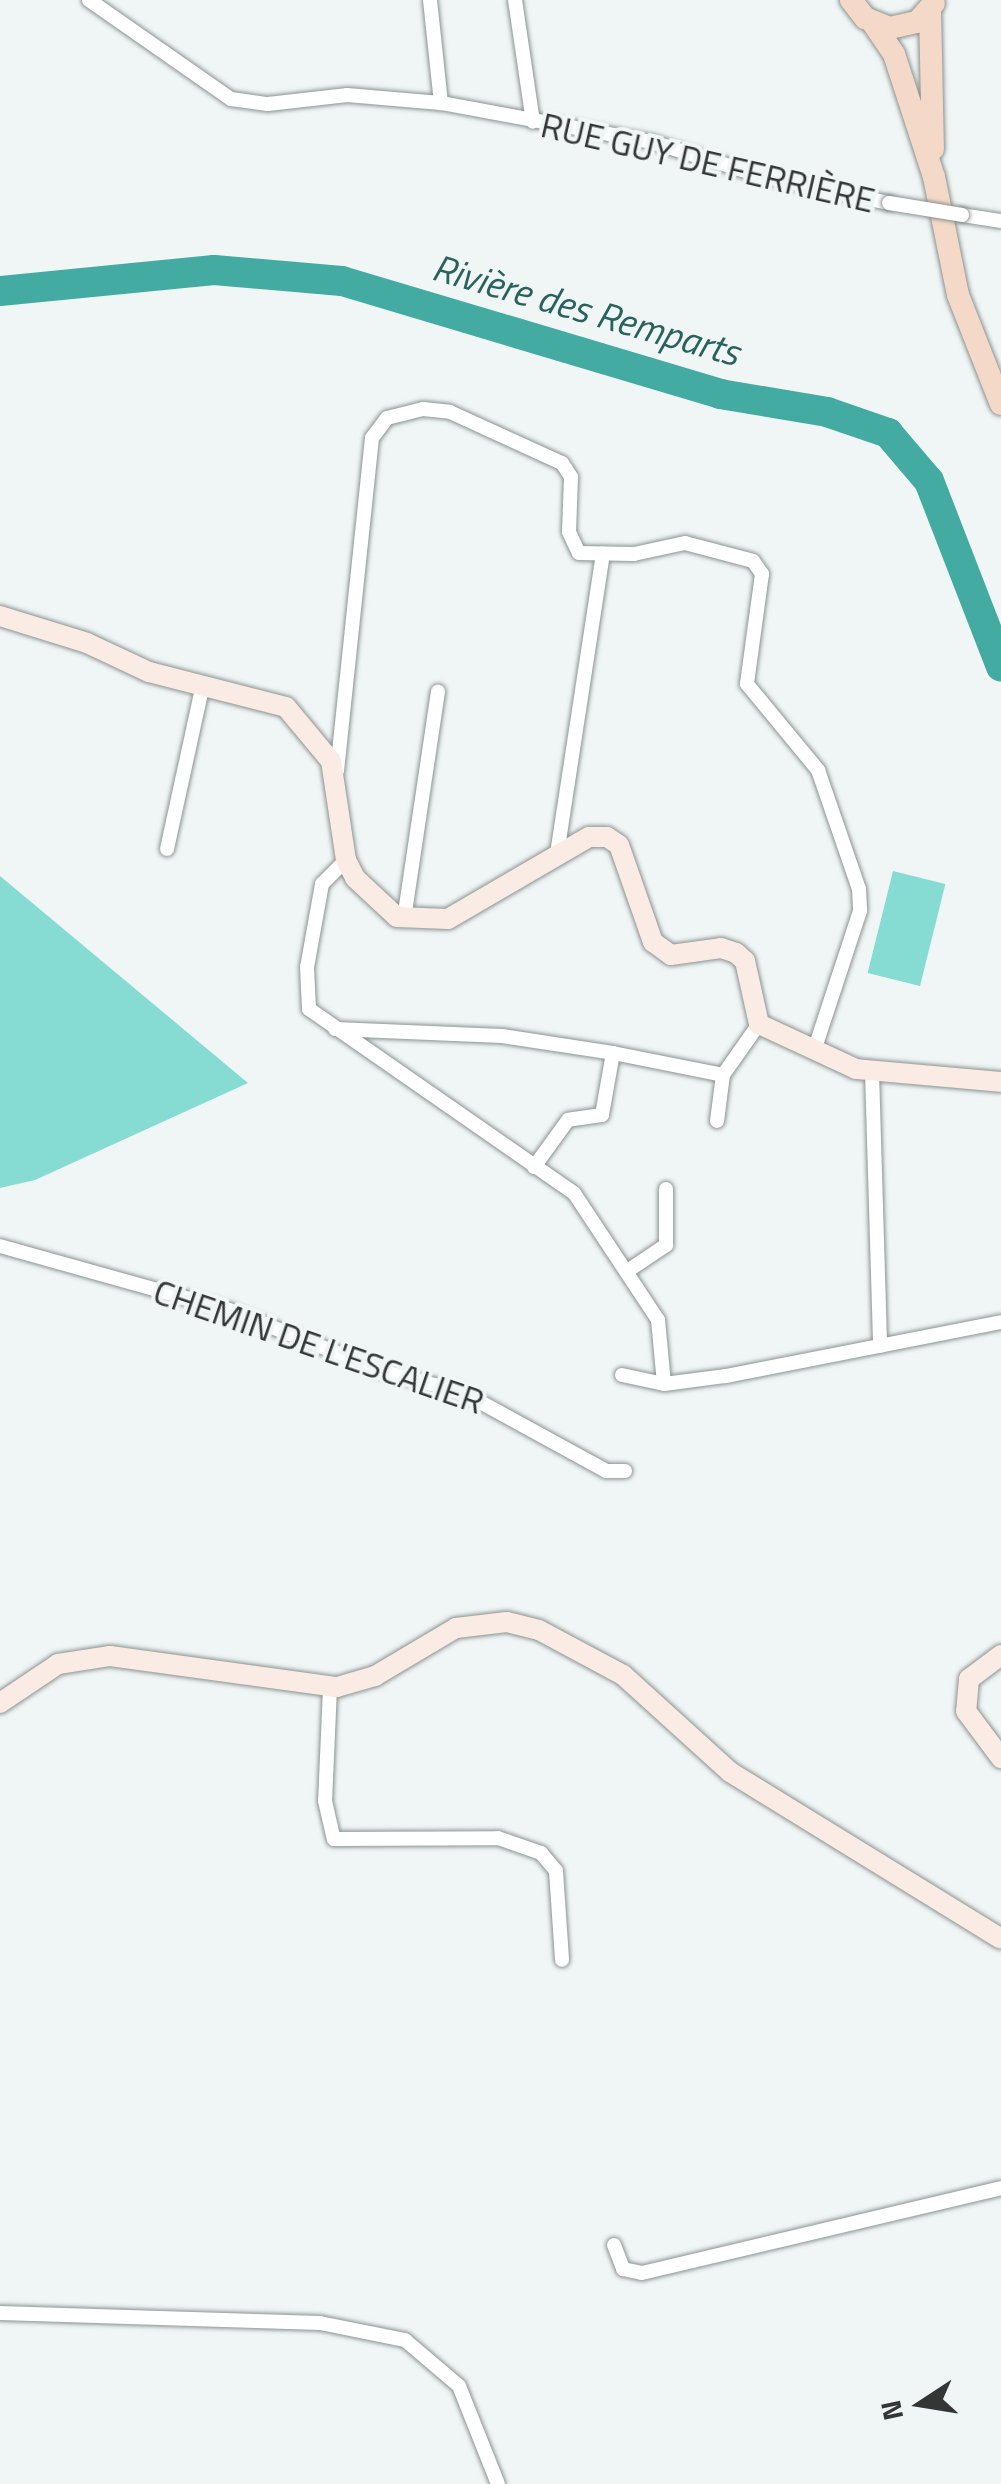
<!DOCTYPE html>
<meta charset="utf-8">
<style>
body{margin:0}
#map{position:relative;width:1001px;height:2484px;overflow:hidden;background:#eff6f5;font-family:"Titillium Web",sans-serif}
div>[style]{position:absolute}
.green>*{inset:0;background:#86dcd3;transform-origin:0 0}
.river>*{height:30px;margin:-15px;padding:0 15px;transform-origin:15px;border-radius:15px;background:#44aba2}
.roads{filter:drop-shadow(0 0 2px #8c9291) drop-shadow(0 0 2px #8c9291)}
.street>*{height:14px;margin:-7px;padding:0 7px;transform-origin:7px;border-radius:7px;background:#fff}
.secondary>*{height:20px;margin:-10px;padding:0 10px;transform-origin:10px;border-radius:10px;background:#faece4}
.primary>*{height:22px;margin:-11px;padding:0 11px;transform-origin:11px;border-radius:11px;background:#f5d9c8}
.bridges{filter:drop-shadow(0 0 2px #8c9291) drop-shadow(0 0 2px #8c9291)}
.street-bridge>*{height:14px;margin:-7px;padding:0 7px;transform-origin:7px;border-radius:7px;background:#fff}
span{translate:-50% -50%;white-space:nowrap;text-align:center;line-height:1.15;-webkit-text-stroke:8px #eff6f5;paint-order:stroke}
.street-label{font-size:35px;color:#343636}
.water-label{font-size:38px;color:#29625d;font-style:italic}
.north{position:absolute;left:871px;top:2354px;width:100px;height:100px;-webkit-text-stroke:8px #eff6f5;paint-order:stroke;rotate:258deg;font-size:28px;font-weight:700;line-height:40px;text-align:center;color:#343636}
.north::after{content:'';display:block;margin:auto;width:35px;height:45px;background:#343636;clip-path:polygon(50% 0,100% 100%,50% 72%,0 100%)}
</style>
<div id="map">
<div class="green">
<i style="left:893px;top:871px;width:54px;height:105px;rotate:14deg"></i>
<i style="clip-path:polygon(0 876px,248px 1083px,35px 1180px,0 1188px)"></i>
</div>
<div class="river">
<i style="left:0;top:291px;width:215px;rotate:-5.6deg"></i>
<i style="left:214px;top:270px;width:128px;rotate:4.9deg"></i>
<i style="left:342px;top:281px;width:395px;rotate:16.6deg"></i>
<i style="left:720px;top:394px;width:109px;rotate:9.5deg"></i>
<i style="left:827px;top:412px;width:65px;rotate:19deg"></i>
<i style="left:888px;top:433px;width:63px;rotate:49.5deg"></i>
<i style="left:929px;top:481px;width:199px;rotate:68.8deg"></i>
</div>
<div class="roads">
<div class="street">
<i style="left:89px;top:0;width:173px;rotate:34.9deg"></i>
<i style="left:231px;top:99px;width:37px;rotate:8deg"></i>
<i style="left:268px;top:104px;width:80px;rotate:-6.5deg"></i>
<i style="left:347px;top:95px;width:94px;rotate:4.9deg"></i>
<i style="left:441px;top:103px;width:215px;rotate:10.5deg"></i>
<i style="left:652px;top:142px;width:115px;rotate:17.2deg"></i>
<i style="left:762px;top:176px;width:130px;rotate:12deg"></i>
<i style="left:430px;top:0;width:104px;rotate:83.9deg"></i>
<i style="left:515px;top:0;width:123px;rotate:81.6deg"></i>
<i style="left:962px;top:215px;width:39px;rotate:9deg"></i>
<i style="left:337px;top:771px;width:335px;rotate:-84deg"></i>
<i style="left:372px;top:438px;width:25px;rotate:-53deg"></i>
<i style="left:387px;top:418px;width:37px;rotate:-14deg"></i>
<i style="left:423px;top:409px;width:27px;rotate:6deg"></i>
<i style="left:450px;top:412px;width:123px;rotate:24.5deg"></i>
<i style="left:562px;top:463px;width:17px;rotate:57deg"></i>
<i style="left:571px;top:477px;width:55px;rotate:92.1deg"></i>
<i style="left:569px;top:532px;width:23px;rotate:65deg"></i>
<i style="left:579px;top:553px;width:55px;rotate:1deg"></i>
<i style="left:634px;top:554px;width:52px;rotate:-12.2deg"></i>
<i style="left:685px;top:543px;width:70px;rotate:14.8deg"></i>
<i style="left:753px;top:561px;width:16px;rotate:55deg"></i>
<i style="left:762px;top:574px;width:111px;rotate:97.8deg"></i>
<i style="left:747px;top:684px;width:112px;rotate:50.5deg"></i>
<i style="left:818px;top:770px;width:126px;rotate:71deg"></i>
<i style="left:859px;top:889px;width:22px;rotate:87deg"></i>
<i style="left:860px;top:911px;width:147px;rotate:108.2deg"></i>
<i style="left:167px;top:849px;width:165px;rotate:-77.7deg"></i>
<i style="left:557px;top:854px;width:304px;rotate:-81.3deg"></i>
<i style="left:346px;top:860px;width:34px;rotate:135deg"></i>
<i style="left:322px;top:884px;width:84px;rotate:100.2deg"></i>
<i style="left:307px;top:967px;width:42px;rotate:87.3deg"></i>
<i style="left:309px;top:1009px;width:323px;rotate:34.8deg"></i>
<i style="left:574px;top:1193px;width:152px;rotate:56.5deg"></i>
<i style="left:658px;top:1320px;width:64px;rotate:84.6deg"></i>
<i style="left:404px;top:919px;width:230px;rotate:-81.5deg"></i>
<i style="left:335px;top:1029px;width:167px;rotate:2.4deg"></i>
<i style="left:502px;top:1036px;width:112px;rotate:8.7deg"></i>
<i style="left:613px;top:1053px;width:63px;rotate:100.1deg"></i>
<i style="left:602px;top:1115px;width:34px;rotate:172deg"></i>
<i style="left:568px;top:1120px;width:58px;rotate:125.9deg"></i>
<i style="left:613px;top:1053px;width:112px;rotate:11.3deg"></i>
<i style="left:872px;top:1072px;width:274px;rotate:88.3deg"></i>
<i style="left:717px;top:1121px;width:46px;rotate:-82.6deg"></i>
<i style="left:723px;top:1075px;width:62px;rotate:-54.8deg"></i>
<i style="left:0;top:1246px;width:238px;rotate:15.6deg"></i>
<i style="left:229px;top:1310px;width:168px;rotate:21.7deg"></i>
<i style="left:385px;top:1372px;width:80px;rotate:14.6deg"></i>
<i style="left:462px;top:1392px;width:164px;rotate:28.7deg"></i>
<i style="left:606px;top:1471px;width:19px"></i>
<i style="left:629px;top:1270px;width:45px;rotate:-34deg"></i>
<i style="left:666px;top:1245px;width:56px;rotate:-90deg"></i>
<i style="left:622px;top:1375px;width:43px;rotate:12.1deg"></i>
<i style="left:664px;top:1384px;width:63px;rotate:-7.4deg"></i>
<i style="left:726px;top:1376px;width:280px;rotate:-11.1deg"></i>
<i style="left:330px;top:1688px;width:113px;rotate:92.5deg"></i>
<i style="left:325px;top:1801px;width:39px;rotate:77deg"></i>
<i style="left:334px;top:1839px;width:164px;rotate:-0.3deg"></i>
<i style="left:498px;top:1838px;width:46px;rotate:19.2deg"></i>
<i style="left:541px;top:1853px;width:23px;rotate:50deg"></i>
<i style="left:556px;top:1871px;width:89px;rotate:86.1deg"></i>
<i style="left:614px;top:2245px;width:26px;rotate:69deg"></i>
<i style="left:623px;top:2269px;width:19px;rotate:12deg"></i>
<i style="left:642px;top:2273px;width:369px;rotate:-13.3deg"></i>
<i style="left:0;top:2313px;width:320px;rotate:1.8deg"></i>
<i style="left:320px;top:2323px;width:87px;rotate:11.3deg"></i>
<i style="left:405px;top:2340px;width:71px;rotate:40.4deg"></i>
<i style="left:459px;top:2386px;width:105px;rotate:68.3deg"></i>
</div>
<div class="secondary">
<i style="left:0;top:616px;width:91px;rotate:17.2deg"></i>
<i style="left:87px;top:643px;width:68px;rotate:25.1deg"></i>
<i style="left:149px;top:672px;width:141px;rotate:14.3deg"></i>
<i style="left:286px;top:707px;width:70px;rotate:50.2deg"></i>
<i style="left:331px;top:761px;width:100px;rotate:81.4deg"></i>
<i style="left:346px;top:860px;width:20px;rotate:63deg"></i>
<i style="left:355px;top:878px;width:57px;rotate:42.9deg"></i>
<i style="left:397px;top:917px;width:51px;rotate:2.2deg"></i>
<i style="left:448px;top:919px;width:163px;rotate:-30.2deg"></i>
<i style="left:589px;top:837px;width:18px"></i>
<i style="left:607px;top:837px;width:14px;rotate:34deg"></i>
<i style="left:619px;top:845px;width:103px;rotate:70.7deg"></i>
<i style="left:653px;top:942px;width:22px;rotate:36deg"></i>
<i style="left:671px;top:955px;width:50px;rotate:-8deg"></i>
<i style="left:721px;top:948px;width:16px;rotate:18deg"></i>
<i style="left:736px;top:953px;width:12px;rotate:42deg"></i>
<i style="left:745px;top:961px;width:65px;rotate:77.5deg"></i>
<i style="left:759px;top:1024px;width:107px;rotate:24.9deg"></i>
<i style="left:856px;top:1069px;width:146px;rotate:5.1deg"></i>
<i style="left:1001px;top:1655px;width:40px;rotate:143deg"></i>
<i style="left:969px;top:1679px;width:32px;rotate:95deg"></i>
<i style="left:966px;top:1711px;width:59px;rotate:53.3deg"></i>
<i style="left:0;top:1703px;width:70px;rotate:-33.9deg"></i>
<i style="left:58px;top:1664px;width:53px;rotate:-8.7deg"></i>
<i style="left:110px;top:1656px;width:229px;rotate:7.8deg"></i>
<i style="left:337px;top:1687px;width:40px;rotate:-16deg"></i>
<i style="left:375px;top:1676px;width:94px;rotate:-30.7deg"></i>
<i style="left:456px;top:1628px;width:51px;rotate:-6.7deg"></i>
<i style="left:507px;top:1622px;width:33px;rotate:14deg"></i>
<i style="left:539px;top:1630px;width:95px;rotate:28.2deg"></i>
<i style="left:623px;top:1675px;width:144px;rotate:42.2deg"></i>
<i style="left:730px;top:1772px;width:318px;rotate:31.6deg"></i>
</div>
<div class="primary">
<i style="left:851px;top:0;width:23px;rotate:52deg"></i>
<i style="left:865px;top:18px;width:27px;rotate:22deg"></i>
<i style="left:890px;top:28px;width:28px;rotate:-13deg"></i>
<i style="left:917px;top:22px;width:25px;rotate:-48deg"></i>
<i style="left:930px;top:9px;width:140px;rotate:88.8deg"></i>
<i style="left:873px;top:23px;width:37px;rotate:56deg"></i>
<i style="left:894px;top:54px;width:129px;rotate:72deg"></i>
<i style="left:934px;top:177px;width:120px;rotate:78.5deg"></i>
<i style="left:958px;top:295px;width:117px;rotate:68.5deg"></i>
</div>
</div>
<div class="bridges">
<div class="street-bridge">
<i style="left:889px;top:203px;width:74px;rotate:9.3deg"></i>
</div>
</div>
<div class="street-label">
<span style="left:708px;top:162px;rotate:13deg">RUE GUY DE FERRIÈRE</span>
<span style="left:319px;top:1346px;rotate:19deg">CHEMIN DE L'ESCALIER</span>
</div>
<div class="water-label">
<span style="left:586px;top:310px;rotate:16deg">Rivière des Remparts</span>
</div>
<div class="north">N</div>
</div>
